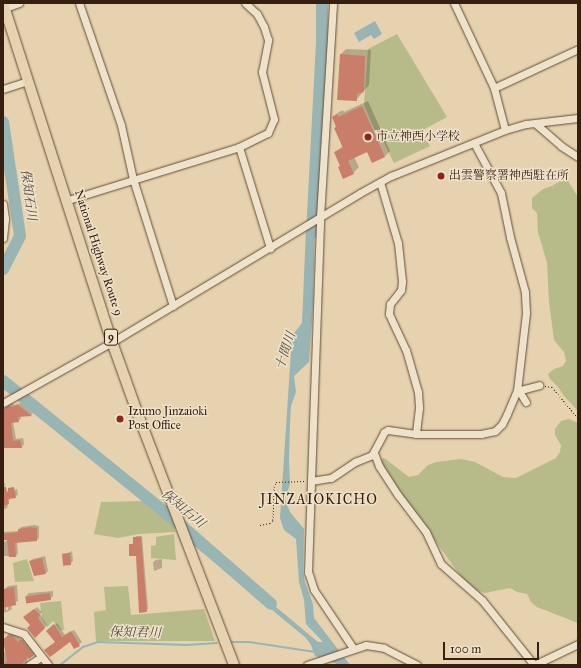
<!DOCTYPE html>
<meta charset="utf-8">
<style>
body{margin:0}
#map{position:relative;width:581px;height:668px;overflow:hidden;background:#e6d2ae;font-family:"IM FELL Great Primer","Noto Serif JP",serif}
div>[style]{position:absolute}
.green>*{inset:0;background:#b7bb89}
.water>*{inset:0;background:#99b5b3}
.shadow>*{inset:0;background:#0003}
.stream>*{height:2px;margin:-1px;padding:0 1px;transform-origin:1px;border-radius:1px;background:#99b5b3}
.river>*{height:12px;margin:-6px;padding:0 6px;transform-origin:6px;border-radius:6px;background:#99b5b3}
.building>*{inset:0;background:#c97e69;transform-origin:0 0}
.path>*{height:1px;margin-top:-0.5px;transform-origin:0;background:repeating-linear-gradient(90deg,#361f11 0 1px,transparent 0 3px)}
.roads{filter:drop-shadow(0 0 1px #624c38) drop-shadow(0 0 1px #624c38)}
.minor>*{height:7px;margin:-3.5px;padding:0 3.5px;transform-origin:3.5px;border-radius:3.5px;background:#efe2ca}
.highway>*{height:10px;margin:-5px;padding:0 5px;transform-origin:5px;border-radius:5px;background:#e6d2ae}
.dots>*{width:11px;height:11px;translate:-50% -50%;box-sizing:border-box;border:2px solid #efe2ca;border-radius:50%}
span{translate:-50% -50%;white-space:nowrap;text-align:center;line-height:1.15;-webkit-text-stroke:3px #efe2ca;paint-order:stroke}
.shield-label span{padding:1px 3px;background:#efe2ca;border:1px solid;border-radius:3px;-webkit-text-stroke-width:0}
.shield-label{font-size:11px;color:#361f11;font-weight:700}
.poi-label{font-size:12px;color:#361f11}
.left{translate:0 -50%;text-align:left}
.street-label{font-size:12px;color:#361f11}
.water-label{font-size:13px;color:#544c42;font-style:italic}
.quarter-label{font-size:14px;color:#361f11;letter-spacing:1px}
.frame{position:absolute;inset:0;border:4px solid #361f11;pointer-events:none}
.scale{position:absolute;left:443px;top:642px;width:96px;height:18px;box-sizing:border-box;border:2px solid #361f11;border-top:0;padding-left:5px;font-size:12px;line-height:14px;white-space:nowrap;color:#361f11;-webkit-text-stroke:3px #efe2ca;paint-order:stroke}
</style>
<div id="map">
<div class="green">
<i style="clip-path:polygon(397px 34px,447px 117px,421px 131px,430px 146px,394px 163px,382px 139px,379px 140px,364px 105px,368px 49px)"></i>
<i style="clip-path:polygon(560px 181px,568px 181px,578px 197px,578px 411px,564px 396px,558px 387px,550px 379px,548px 374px,554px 369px,563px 366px,566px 361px,564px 352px,554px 340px,549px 302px,547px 263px,538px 232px,537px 213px,532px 208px,532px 198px,543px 189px,552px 186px)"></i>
<i style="clip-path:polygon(569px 419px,578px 423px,578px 623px,537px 607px,531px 602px,527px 594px,517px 592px,510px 588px,485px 593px,478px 591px,462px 578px,382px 467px,380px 459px,384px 458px,409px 477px,418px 475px,428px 465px,436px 462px,461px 459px,475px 462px,503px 477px,516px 478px,556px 458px,560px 452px,561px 445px,555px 435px,555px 429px,561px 421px)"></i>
<i style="clip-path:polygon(137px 495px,142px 496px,170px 518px,176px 532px,139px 534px,118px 538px,94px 534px,101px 502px,142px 501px)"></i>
<i style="clip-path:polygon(174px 534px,176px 560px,151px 558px,151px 546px,156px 545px,156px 537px)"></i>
<i style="clip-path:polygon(27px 559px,34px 581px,15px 582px,13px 563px)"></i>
<i style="clip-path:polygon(128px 586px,131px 615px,204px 609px,215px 641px,96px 641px,94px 612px,106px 610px,104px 587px)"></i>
<i style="clip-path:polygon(61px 601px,64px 630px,60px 630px,53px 621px,47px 627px,42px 618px,40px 603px)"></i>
</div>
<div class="water">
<i style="clip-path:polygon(375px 21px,382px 34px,374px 39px,371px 35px,359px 42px,354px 33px)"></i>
<i style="clip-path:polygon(315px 223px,313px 306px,309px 362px,294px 376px,296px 392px,291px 406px,290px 424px,289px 459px,290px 484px,285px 499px,290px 512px,304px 529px,303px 571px,305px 582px,313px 604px,314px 618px,350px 665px,340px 665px,315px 656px,311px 645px,306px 638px,192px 544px,188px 534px,318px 642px,323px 642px,306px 624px,304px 600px,299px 582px,296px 539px,284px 530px,280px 518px,292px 336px,302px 323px,306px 228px)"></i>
</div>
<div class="shadow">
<i style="clip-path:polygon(346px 49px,371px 50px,369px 85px,356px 100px,340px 55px)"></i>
<i style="clip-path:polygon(368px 101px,390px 151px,385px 156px,367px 151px,354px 157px,359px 167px,353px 173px,339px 167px,341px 165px,335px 152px,343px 146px,333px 117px,339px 112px,343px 110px,344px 112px)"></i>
<i style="clip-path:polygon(13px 403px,14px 405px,21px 403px,33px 413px,31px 415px,20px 416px,21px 419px,18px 421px,13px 422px,16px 439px,23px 438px,24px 444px,22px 447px,3px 447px,3px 409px)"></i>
<i style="clip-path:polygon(3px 474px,5px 486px,3px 488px)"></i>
<i style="clip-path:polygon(17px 489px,18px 495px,10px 498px,7px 508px,3px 510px,3px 496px)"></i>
<i style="clip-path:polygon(34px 525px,39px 526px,39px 538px,37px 540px,17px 542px,18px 553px,16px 556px,3px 556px,3px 542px,12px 539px,3px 539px,3px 532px,19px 531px,21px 527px)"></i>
<i style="clip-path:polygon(136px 536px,142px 536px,148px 609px,146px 611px,137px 555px,130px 545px,134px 543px)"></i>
<i style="clip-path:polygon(72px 551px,73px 561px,70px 564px,63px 555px)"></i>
<i style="clip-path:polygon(45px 556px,48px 571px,46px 573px,30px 561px,33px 559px)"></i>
<i style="clip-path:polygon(162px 559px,162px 568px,154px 571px,153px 562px,156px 560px)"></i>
<i style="clip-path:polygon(17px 585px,18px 601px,11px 605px,12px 609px,9px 611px,3px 613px,3px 602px,5px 602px,6px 610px,8px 610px,5px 589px,8px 586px)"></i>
<i style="clip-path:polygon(53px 591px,53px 596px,50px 599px,26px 596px,29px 593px)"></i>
<i style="clip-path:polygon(37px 607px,42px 612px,40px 614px,47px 625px,35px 637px,27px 615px)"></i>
<i style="clip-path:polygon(57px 623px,65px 635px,74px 630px,82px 642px,75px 648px,70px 641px,56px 642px,48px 631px)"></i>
<i style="clip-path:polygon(13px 632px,22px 640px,24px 637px,36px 652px,27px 660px,27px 665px,21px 665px,3px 644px,3px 641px)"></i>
<i style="clip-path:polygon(4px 651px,13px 665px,3px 665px)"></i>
</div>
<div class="stream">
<i style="left:231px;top:642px;width:18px"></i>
<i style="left:249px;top:642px;width:67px;rotate:8.6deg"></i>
<i style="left:548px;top:663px;width:2px;rotate:63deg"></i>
<i style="left:60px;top:665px;width:29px;rotate:-38deg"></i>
<i style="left:83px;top:647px;width:16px;rotate:-18deg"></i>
<i style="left:98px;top:642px;width:89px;rotate:1.9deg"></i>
<i style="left:187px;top:645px;width:30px;rotate:-4deg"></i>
</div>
<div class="river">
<i style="left:3px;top:122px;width:115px;rotate:81.5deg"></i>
<i style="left:20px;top:236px;width:37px;rotate:117deg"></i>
<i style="left:312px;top:233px;width:189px;rotate:-87deg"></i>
<i style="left:322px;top:44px;width:41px;rotate:-90deg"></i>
<i style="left:3px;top:381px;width:223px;rotate:39deg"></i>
<i style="left:176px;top:521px;width:126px;rotate:41.1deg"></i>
</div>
<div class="building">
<i style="clip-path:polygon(340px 54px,365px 56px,364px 92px,357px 94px,357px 101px,337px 100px)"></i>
<i style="clip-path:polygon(362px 106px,385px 157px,372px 163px,367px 152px,348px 161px,354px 174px,343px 179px,338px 167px,340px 166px,334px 152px,343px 148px,334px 128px,336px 127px,332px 117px,337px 114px,338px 117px)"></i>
<i style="clip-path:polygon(10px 405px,11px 407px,18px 405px,32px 416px,18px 417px,19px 422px,11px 423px,13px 441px,20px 440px,22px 448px,3px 448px,3px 409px)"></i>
<i style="clip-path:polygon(3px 487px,6px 487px,7px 492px,8px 491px,8px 488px,14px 487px,16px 498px,8px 499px,9px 504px,3px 506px)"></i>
<i style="clip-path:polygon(31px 527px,37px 528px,37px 541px,15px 543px,16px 557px,9px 557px,7px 540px,3px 540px,3px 534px,18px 532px,18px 529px)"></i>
<i style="clip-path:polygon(133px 537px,141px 537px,147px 612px,139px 613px,136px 556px,129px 556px,129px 544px,133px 544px)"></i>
<i style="left:70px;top:553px;width:12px;height:8px;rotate:85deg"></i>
<i style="clip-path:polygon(42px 558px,46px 574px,34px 576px,29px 561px)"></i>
<i style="clip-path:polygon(14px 587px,16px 605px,3px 608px,3px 589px)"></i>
<i style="left:50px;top:593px;width:7px;height:25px;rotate:82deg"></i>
<i style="clip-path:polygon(34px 609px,40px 615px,38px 618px,45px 628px,35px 638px,27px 628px,30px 625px,23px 617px)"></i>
<i style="clip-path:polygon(54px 624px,62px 637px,71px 631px,80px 646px,74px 649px,70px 642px,50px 657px,44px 650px,55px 642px,46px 631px)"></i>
<i style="clip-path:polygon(9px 634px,13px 636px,18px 642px,21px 639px,34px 655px,29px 659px,28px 657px,21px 665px,3px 665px,7px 661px,3px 640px)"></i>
</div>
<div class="path">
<i style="left:545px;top:386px;width:7px;rotate:8deg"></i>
<i style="left:552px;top:387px;width:40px;rotate:50deg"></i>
<i style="left:260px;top:525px;width:10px;rotate:-11deg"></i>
<i style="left:270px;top:523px;width:4px;rotate:-45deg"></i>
<i style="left:273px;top:520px;width:33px;rotate:-88deg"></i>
<i style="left:274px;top:487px;width:5px;rotate:-68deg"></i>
<i style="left:276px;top:482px;width:29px;rotate:-2deg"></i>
</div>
<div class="roads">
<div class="minor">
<i style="left:79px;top:3px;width:129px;rotate:71deg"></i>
<i style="left:121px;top:125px;width:55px;rotate:77.5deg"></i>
<i style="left:133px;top:179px;width:133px;rotate:72.5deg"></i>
<i style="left:454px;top:3px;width:94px;rotate:64.8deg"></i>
<i style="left:494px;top:88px;width:43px;rotate:75.3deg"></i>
<i style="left:5px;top:8px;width:15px;rotate:-20deg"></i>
<i style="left:494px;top:88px;width:93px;rotate:-24.9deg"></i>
<i style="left:3px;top:89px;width:26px;rotate:-18deg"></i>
<i style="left:536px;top:124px;width:33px;rotate:41deg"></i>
<i style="left:561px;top:146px;width:20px;rotate:33deg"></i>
<i style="left:239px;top:147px;width:106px;rotate:72.9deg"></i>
<i style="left:380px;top:182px;width:64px;rotate:73.6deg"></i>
<i style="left:398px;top:243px;width:39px;rotate:84deg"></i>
<i style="left:402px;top:282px;width:8px;rotate:97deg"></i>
<i style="left:401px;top:290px;width:18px;rotate:128deg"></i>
<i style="left:390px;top:304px;width:10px;rotate:96deg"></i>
<i style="left:389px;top:314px;width:40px;rotate:65deg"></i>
<i style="left:406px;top:350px;width:44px;rotate:74.1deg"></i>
<i style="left:418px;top:392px;width:16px;rotate:86deg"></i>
<i style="left:419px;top:408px;width:26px;rotate:97deg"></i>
<i style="left:68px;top:200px;width:179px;rotate:-17.2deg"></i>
<i style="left:239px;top:147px;width:32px;rotate:-26deg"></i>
<i style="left:268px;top:133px;width:15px;rotate:-67deg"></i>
<i style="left:274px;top:119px;width:49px;rotate:-104.3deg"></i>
<i style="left:262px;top:72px;width:33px;rotate:-79deg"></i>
<i style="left:268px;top:40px;width:14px;rotate:-107deg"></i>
<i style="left:264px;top:27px;width:15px;rotate:-118deg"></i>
<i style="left:257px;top:14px;width:16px;rotate:-137deg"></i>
<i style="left:3px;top:204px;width:15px;rotate:82deg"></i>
<i style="left:5px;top:219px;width:19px;rotate:96deg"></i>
<i style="left:517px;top:391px;width:23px;rotate:-15deg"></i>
<i style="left:519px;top:391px;width:13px;rotate:58deg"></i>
<i style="left:3px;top:403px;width:125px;rotate:-29.2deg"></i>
<i style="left:112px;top:342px;width:289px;rotate:-31deg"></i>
<i style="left:360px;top:193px;width:35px;rotate:-29deg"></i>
<i style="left:391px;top:176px;width:123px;rotate:-22deg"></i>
<i style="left:505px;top:130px;width:22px;rotate:-16deg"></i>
<i style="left:526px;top:124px;width:52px;rotate:-6.6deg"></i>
<i style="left:374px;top:453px;width:14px;rotate:69deg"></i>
<i style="left:379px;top:466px;width:35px;rotate:57deg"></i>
<i style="left:398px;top:495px;width:46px;rotate:52.9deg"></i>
<i style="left:426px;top:532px;width:35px;rotate:65deg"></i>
<i style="left:441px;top:564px;width:55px;rotate:41.3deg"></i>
<i style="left:482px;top:600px;width:83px;rotate:51.3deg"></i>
<i style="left:311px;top:481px;width:264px;rotate:-88deg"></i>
<i style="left:320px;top:217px;width:214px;rotate:-86.5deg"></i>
<i style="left:3px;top:627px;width:22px;rotate:18deg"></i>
<i style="left:24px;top:634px;width:39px;rotate:52deg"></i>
<i style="left:353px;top:648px;width:70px;rotate:-123.9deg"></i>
<i style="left:314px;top:590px;width:19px;rotate:-108deg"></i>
<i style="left:308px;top:572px;width:91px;rotate:-88.1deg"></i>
<i style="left:311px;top:481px;width:20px;rotate:-9deg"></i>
<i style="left:331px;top:478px;width:29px;rotate:-34deg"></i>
<i style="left:355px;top:462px;width:18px;rotate:-22deg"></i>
<i style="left:372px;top:455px;width:26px;rotate:-62deg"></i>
<i style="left:384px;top:432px;width:4px;rotate:-27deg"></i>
<i style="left:388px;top:430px;width:28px;rotate:8deg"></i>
<i style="left:416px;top:434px;width:65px"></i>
<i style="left:481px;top:434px;width:14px;rotate:-12deg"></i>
<i style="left:495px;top:431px;width:10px;rotate:-45deg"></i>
<i style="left:502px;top:424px;width:11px;rotate:-63deg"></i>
<i style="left:507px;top:414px;width:25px;rotate:-67deg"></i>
<i style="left:517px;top:391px;width:79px;rotate:-83.4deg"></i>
<i style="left:526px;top:313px;width:21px;rotate:-93deg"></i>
<i style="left:525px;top:292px;width:57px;rotate:-105.3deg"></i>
<i style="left:510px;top:237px;width:45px;rotate:-101.6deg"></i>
<i style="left:501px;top:193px;width:57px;rotate:-118.4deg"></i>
<i style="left:29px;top:665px;width:14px;rotate:-34deg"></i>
<i style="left:307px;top:665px;width:62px;rotate:-18.7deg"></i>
<i style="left:366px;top:645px;width:18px;rotate:9deg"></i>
<i style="left:384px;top:648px;width:37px;rotate:27deg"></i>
<i style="left:534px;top:665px;width:49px;rotate:-25.5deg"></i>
</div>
<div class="highway">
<i style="left:3px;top:3px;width:356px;rotate:72.2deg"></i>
<i style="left:112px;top:342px;width:83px;rotate:70.3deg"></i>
<i style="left:140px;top:420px;width:262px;rotate:69deg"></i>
</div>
</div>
<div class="dots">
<i style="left:368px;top:137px;background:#8f2418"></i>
<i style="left:441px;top:176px;background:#8f2418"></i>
<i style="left:120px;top:419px;background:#8f2418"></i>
</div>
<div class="shield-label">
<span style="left:111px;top:337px">9</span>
</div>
<div class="poi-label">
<span class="left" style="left:376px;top:137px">市立神西小学校</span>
<span class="left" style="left:449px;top:176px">出雲警察署神西駐在所</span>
<span class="left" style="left:128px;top:419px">Izumo Jinzaioki<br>Post Office</span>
</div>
<div class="street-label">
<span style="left:98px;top:253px;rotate:72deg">National Highway Route 9</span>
</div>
<div class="water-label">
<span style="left:28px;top:195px;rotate:82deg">保知石川</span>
<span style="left:286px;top:351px;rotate:-72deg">十間川</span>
<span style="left:183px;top:509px;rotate:40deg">保知石川</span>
<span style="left:135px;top:633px;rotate:1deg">保知君川</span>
</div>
<div class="quarter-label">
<span style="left:319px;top:500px">JINZAIOKICHO</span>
</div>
<div class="frame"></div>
<div class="scale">100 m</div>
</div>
